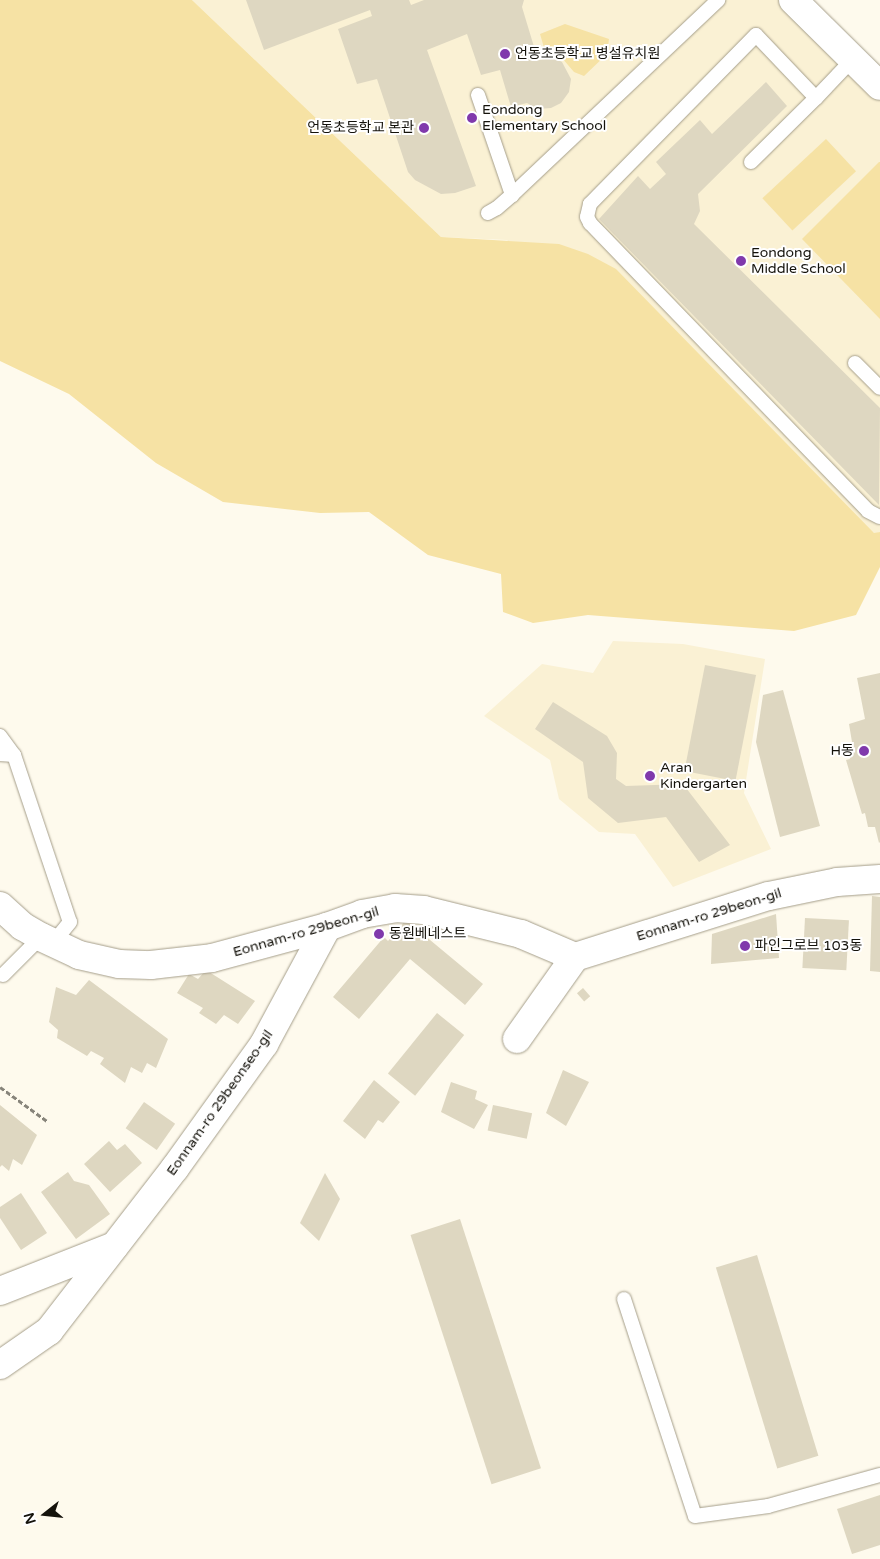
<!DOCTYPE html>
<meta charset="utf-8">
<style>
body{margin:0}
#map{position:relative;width:880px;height:1559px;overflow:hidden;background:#fefaed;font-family:"Varela Round","Noto Sans KR",sans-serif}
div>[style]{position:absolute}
.built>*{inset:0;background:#faf1d4}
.green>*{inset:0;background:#f6e2a4;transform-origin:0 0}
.building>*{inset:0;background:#ded7c1;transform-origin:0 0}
.path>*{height:3px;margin-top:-1.5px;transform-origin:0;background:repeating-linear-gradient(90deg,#87847a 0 5px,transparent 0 7.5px)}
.roads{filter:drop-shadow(0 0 1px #a59e8a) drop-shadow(0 0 1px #a59e8a)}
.service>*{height:14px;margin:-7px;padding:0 7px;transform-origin:7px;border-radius:7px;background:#fff}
.minor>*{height:28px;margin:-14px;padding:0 14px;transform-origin:14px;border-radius:14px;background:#fff}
.dots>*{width:14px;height:14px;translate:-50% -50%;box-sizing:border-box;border:2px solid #fff;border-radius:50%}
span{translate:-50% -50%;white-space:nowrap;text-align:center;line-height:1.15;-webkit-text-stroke:4px #fff;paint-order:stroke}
.poi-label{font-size:14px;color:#14120b}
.left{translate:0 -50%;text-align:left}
.right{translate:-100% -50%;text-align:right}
.street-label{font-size:14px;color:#14120b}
.north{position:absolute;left:20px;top:1489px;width:50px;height:50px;-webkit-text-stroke:4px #fff;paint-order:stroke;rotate:254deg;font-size:14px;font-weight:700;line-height:20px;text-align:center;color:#14120b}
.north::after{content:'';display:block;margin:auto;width:18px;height:22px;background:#14120b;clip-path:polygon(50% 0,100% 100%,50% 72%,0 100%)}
</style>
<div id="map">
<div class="built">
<i style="clip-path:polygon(192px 0,793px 0,880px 86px,880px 532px,875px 534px,507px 240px,441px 237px)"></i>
<i style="clip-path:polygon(613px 641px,683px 644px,765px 659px,744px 793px,771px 849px,673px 887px,635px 834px,599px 832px,559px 799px,550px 760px,484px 716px,542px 664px,593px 673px)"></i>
</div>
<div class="green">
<i style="clip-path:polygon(0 0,192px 0,441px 237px,559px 244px,588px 254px,616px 269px,874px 533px,880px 532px,880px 567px,856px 615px,794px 631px,588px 615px,533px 623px,503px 612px,501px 574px,428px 555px,369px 512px,320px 513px,223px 502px,156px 463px,69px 394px,0 361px)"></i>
<i style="clip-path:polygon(565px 24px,609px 39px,607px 54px,584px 76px,574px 72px,562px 58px,545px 51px,540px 34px)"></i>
<i style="left:826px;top:139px;width:44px;height:87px;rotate:47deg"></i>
<i style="clip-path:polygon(879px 162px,880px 162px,880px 319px,802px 239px)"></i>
</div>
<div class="building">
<i style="clip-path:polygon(246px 0,409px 0,411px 5px,424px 0,524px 0,522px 7px,538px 60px,554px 58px,562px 62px,571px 79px,569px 92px,561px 103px,551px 108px,537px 109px,527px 103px,511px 107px,500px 70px,481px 75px,467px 34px,427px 50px,476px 186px,455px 193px,441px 194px,415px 180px,408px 172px,377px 79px,357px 84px,338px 29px,372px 16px,370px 10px,264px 50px)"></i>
<i style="clip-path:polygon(766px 82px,787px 106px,698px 194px,700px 211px,694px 224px,880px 408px,879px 505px,599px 219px,638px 176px,650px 189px,666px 174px,656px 162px,700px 120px,712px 134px)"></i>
<i style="left:705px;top:665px;width:52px;height:108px;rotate:11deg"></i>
<i style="clip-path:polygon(880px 673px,880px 842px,879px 843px,875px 827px,868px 827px,865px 813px,862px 814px,846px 760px,850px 759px,846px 743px,852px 742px,849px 724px,865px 719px,857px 678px)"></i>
<i style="clip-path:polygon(783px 690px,820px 826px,780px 837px,756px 742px,763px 695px)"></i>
<i style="clip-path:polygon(553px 702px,607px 736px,617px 753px,616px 779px,626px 786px,683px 784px,730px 845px,699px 862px,666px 817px,618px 823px,588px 798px,583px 762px,535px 729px)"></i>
<i style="clip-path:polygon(872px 896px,880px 897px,880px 972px,870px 971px)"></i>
<i style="clip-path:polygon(776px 914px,779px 958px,711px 964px,712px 934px)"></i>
<i style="left:805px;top:918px;width:44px;height:50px;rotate:3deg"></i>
<i style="clip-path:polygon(406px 920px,483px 984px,465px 1005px,410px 959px,359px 1019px,333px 997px,384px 937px,388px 941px)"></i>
<i style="clip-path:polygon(206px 970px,255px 1001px,238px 1024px,224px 1015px,216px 1024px,199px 1013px,203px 1008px,177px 993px,189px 974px,198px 979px)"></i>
<i style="clip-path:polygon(89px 980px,168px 1039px,156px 1068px,147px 1063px,142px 1073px,131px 1067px,125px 1083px,100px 1064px,104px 1058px,91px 1051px,87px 1056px,57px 1038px,58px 1030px,49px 1022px,56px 987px,76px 995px)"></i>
<i style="left:583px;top:988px;width:11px;height:8px;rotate:49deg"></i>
<i style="left:437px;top:1013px;width:35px;height:78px;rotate:39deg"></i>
<i style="clip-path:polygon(563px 1070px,589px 1082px,566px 1126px,546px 1113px)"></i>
<i style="clip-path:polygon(374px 1080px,400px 1102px,383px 1123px,378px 1120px,365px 1139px,343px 1121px)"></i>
<i style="clip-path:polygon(451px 1082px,477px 1091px,475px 1099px,488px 1105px,474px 1129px,441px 1112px)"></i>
<i style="left:144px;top:1102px;width:38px;height:32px;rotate:35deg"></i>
<i style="clip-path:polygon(0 1105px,37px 1135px,22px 1165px,13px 1159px,9px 1171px,2px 1165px,0 1167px)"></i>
<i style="left:493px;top:1105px;width:40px;height:26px;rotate:12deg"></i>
<i style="clip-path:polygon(109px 1141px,117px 1150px,125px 1144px,142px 1163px,110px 1192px,84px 1164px)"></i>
<i style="clip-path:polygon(68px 1172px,74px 1181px,89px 1185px,110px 1214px,76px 1239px,41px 1192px)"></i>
<i style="clip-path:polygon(325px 1173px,340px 1199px,319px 1241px,300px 1223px)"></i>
<i style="clip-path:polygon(21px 1193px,47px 1233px,21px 1250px,0 1218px,0 1207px)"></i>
<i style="left:460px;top:1219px;width:262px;height:52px;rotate:72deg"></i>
<i style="left:757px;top:1255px;width:210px;height:43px;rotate:73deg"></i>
<i style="clip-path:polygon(880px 1495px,880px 1545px,852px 1554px,837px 1509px)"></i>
</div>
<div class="path">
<i style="left:0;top:1087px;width:58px;rotate:35.9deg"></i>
</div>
<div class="roads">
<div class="service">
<i style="left:853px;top:59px;width:54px;rotate:133.5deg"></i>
<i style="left:816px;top:98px;width:87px;rotate:-133.6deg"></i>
<i style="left:756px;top:35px;width:237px;rotate:134.5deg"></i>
<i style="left:590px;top:204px;width:13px;rotate:103deg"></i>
<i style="left:587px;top:217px;width:7px;rotate:63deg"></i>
<i style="left:590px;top:223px;width:400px;rotate:46deg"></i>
<i style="left:868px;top:511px;width:13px;rotate:27deg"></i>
<i style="left:478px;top:95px;width:106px;rotate:71.2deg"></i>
<i style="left:751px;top:162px;width:91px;rotate:-44.6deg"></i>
<i style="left:488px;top:213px;width:10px;rotate:-29deg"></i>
<i style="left:497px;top:208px;width:20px;rotate:-41deg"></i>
<i style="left:512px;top:195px;width:284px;rotate:-43.4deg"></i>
<i style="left:855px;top:363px;width:35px;rotate:45deg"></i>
<i style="left:0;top:736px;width:24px;rotate:54deg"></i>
<i style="left:0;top:754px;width:14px;rotate:4deg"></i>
<i style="left:14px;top:755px;width:176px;rotate:71.5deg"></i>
<i style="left:70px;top:922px;width:27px;rotate:129deg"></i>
<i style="left:3px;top:975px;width:54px;rotate:-45deg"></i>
<i style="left:624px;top:1299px;width:228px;rotate:71.9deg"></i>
<i style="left:695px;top:1516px;width:74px;rotate:-7.8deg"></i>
<i style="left:768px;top:1506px;width:116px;rotate:-15.5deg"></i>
</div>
<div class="minor">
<i style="left:793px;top:0;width:122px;rotate:44.7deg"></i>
<i style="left:0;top:906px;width:30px;rotate:42deg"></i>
<i style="left:22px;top:926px;width:22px;rotate:30deg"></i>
<i style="left:41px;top:937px;width:42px;rotate:25.3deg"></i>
<i style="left:79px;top:955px;width:41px;rotate:12.7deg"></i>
<i style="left:119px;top:964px;width:32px;rotate:2deg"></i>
<i style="left:151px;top:965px;width:61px;rotate:-6.5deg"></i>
<i style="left:212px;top:958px;width:119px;rotate:-15.1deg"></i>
<i style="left:327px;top:927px;width:37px;rotate:-20deg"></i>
<i style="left:362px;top:914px;width:34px;rotate:-10deg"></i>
<i style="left:395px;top:908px;width:29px;rotate:4deg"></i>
<i style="left:424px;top:910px;width:100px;rotate:13.9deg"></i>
<i style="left:521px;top:934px;width:59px;rotate:23.1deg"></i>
<i style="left:575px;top:957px;width:203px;rotate:-17.5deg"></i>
<i style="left:769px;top:896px;width:69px;rotate:-11.6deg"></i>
<i style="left:837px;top:882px;width:43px;rotate:-4deg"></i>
<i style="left:517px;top:1039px;width:100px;rotate:-54.7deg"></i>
<i style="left:0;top:1291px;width:123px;rotate:-21.5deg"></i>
<i style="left:0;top:1365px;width:60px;rotate:-34.8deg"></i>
<i style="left:49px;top:1331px;width:206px;rotate:-52.3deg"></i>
<i style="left:175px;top:1168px;width:153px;rotate:-54.3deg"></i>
<i style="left:264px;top:1044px;width:133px;rotate:-61.7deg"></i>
</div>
</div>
<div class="dots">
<i style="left:505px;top:54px;background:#8039ac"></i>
<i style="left:472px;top:118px;background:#8039ac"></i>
<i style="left:424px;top:128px;background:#8039ac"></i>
<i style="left:741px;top:261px;background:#8039ac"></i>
<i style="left:864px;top:751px;background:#8039ac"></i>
<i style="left:650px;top:776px;background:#8039ac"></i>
<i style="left:379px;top:934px;background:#8039ac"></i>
<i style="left:745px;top:946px;background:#8039ac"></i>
</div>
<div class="poi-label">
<span class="left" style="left:515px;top:54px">언동초등학교 병설유치원</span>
<span class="left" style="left:482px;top:118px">Eondong<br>Elementary School</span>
<span class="right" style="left:414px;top:128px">언동초등학교 본관</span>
<span class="left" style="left:751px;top:261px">Eondong<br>Middle School</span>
<span class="right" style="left:854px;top:751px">H동</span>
<span class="left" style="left:660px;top:776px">Aran<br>Kindergarten</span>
<span class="left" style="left:389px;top:934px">동원베네스트</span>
<span class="left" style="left:755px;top:946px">파인그로브 103동</span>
</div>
<div class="street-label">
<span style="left:709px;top:915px;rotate:-17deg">Eonnam-ro 29beon-gil</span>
<span style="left:306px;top:932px;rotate:-16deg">Eonnam-ro 29beon-gil</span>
<span style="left:220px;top:1103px;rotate:-55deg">Eonnam-ro 29beonseo-gil</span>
</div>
<div class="north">N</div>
</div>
